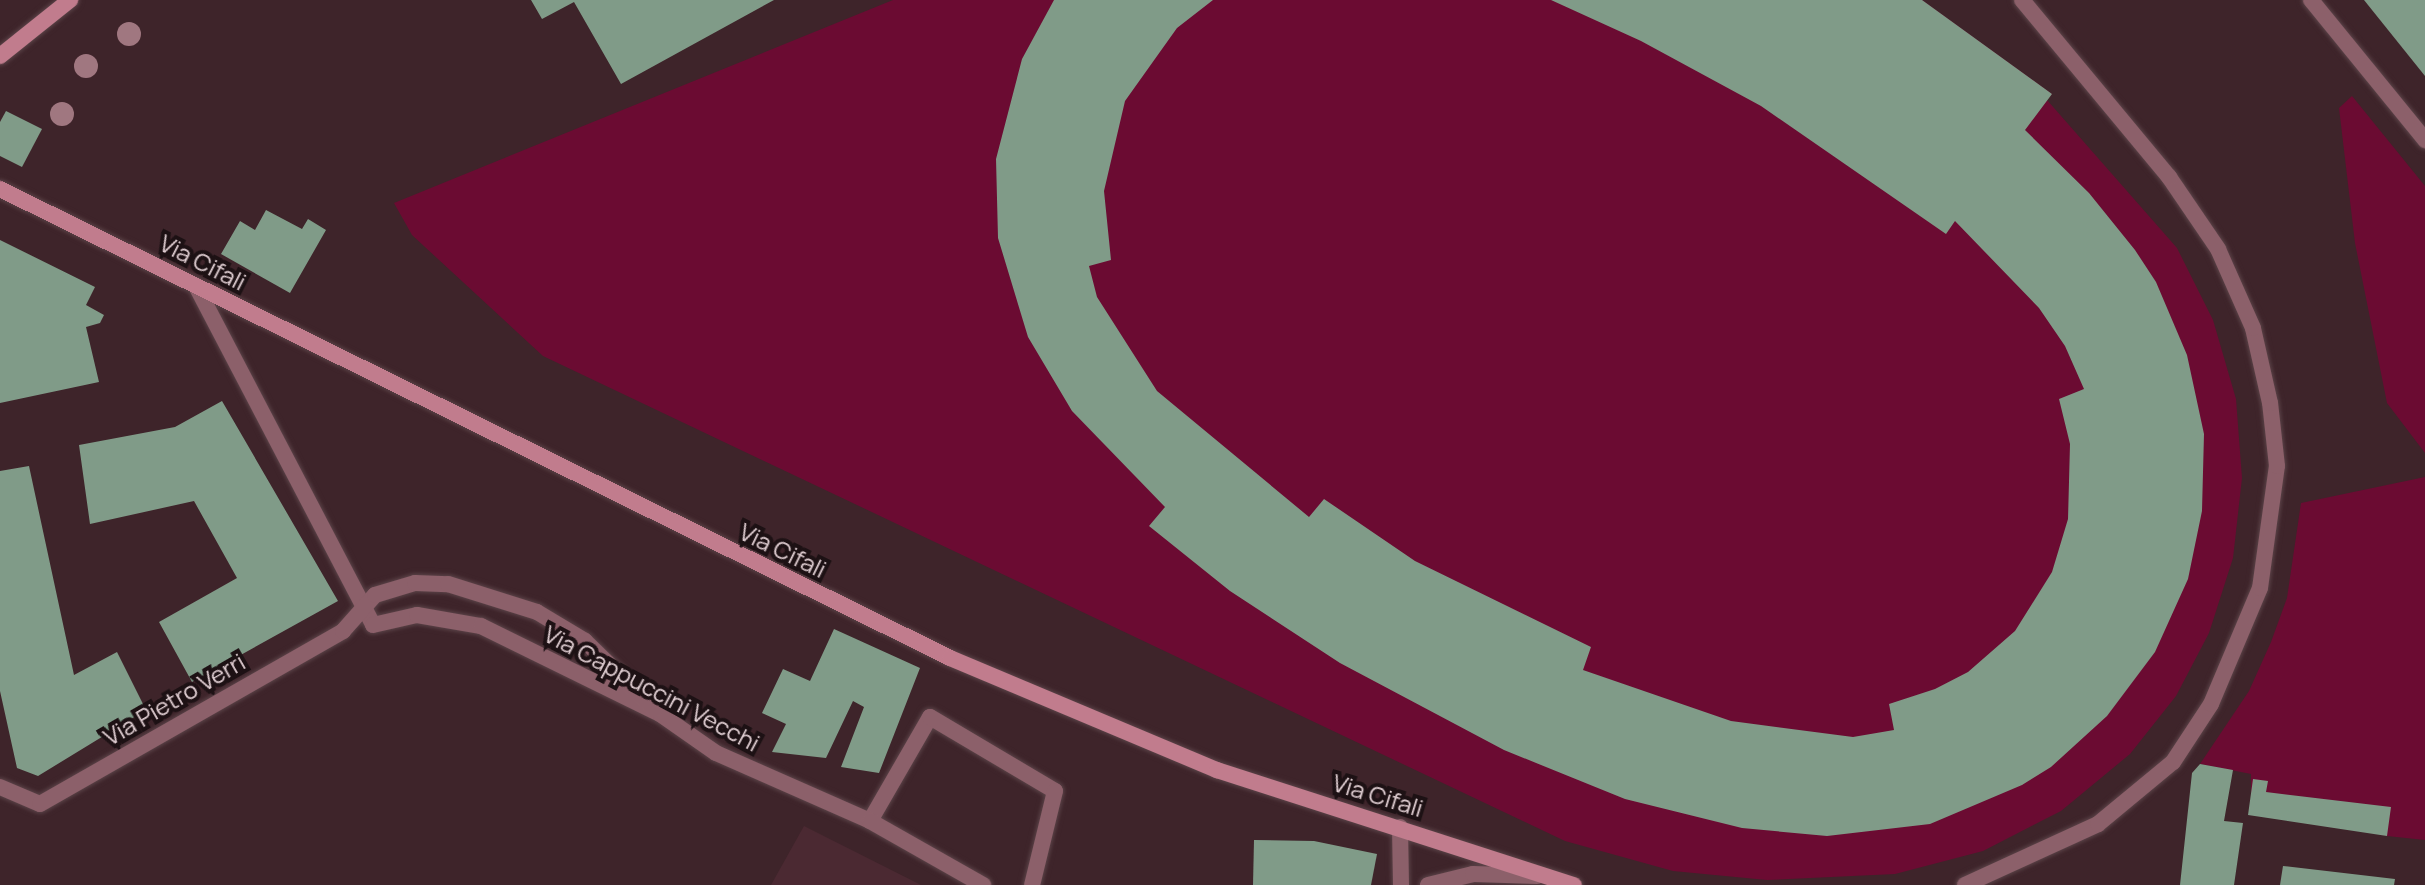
<!DOCTYPE html>
<style>
body{margin:0}
#map{position:relative;width:2425px;height:885px;overflow:hidden;background:#3e242a;font-family:Manrope,sans-serif}
div>[style]{position:absolute}
.built>*{inset:0;background:#4b2932}
.green>*{inset:0;background:#6b0b32}
.building>*{inset:0;background:#809b88}
.roads{filter:drop-shadow(0 0 2px #5b4348) drop-shadow(0 0 2px #5b4348)}
.service>*{height:16px;margin:-8px;padding:0 8px;transform-origin:8px;border-radius:8px;background:#8c606a}
.minor>*{height:16px;margin:-8px;padding:0 8px;transform-origin:8px;border-radius:8px;background:#8c606a}
.tertiary>*{height:16px;margin:-8px;padding:0 8px;transform-origin:8px;border-radius:8px;background:#8c606a}
.secondary>*{height:16px;margin:-8px;padding:0 8px;transform-origin:8px;border-radius:8px;background:#c17c8d}
.trees>*{width:24px;height:24px;margin:-12px;border-radius:50%;background:#a07780}
span{translate:-50% -50%;white-space:nowrap;text-align:center;line-height:1.15;-webkit-text-stroke:8px #1d1114;paint-order:stroke}
.street-label{font-size:24px;color:#e0ced2}
</style>
<div id="map">
<div class="built">
<i style="clip-path:polygon(804px 826px,921px 885px,771px 885px)"></i>
</div>
<div class="green">
<i style="clip-path:polygon(893px 0,1922px 0,2052px 94px,2047px 100px,2177px 248px,2213px 320px,2236px 399px,2242px 478px,2233px 558px,2209px 633px,2176px 696px,2130px 754px,2061px 811px,1983px 851px,1895px 874px,1767px 880px,1673px 871px,1565px 841px,543px 356px,412px 235px,394px 203px)"></i>
<i style="clip-path:polygon(2352px 96px,2425px 186px,2425px 453px,2387px 403px,2355px 243px,2339px 108px)"></i>
<i style="clip-path:polygon(2425px 477px,2425px 840px,2387px 836px,2251px 801px,2251px 774px,2200px 764px,2249px 691px,2271px 642px,2287px 598px,2301px 503px)"></i>
</div>
<div class="building">
<i style="clip-path:polygon(531px 0,774px 0,621px 84px,574px 2px,542px 19px)"></i>
<i style="clip-path:polygon(1054px 0,1213px 0,1177px 28px,1125px 101px,1104px 191px,1111px 260px,1089px 266px,1097px 297px,1157px 391px,1309px 517px,1324px 499px,1415px 561px,1591px 647px,1583px 670px,1731px 721px,1853px 737px,1894px 730px,1889px 704px,1935px 689px,1968px 672px,2015px 631px,2052px 572px,2068px 519px,2070px 444px,2059px 399px,2084px 389px,2065px 346px,2039px 308px,1955px 221px,1946px 234px,1761px 106px,1641px 41px,1551px 0,1922px 0,2052px 94px,2025px 130px,2089px 193px,2135px 250px,2156px 282px,2187px 355px,2204px 434px,2202px 511px,2188px 579px,2155px 652px,2107px 716px,2051px 767px,2022px 785px,1930px 824px,1827px 836px,1742px 828px,1625px 799px,1504px 750px,1340px 663px,1230px 591px,1149px 526px,1165px 507px,1072px 411px,1028px 337px,998px 238px,996px 159px,1022px 59px)"></i>
<i style="clip-path:polygon(2364px 0,2425px 0,2425px 76px)"></i>
<i style="clip-path:polygon(6px 111px,42px 129px,22px 167px,0 156px,0 122px)"></i>
<i style="clip-path:polygon(266px 210px,302px 229px,308px 219px,326px 230px,290px 293px,221px 254px,240px 221px,255px 230px)"></i>
<i style="clip-path:polygon(0 240px,95px 287px,86px 305px,104px 315px,100px 323px,86px 327px,99px 382px,0 403px)"></i>
<i style="clip-path:polygon(222px 401px,338px 601px,192px 682px,159px 622px,237px 578px,194px 501px,90px 524px,79px 445px,175px 427px)"></i>
<i style="clip-path:polygon(29px 466px,74px 675px,117px 652px,146px 710px,38px 776px,17px 768px,0 691px,0 471px)"></i>
<i style="clip-path:polygon(834px 629px,920px 668px,879px 773px,841px 767px,864px 707px,853px 701px,826px 758px,772px 752px,786px 724px,762px 713px,783px 669px,810px 681px)"></i>
<i style="clip-path:polygon(2200px 764px,2233px 770px,2224px 821px,2243px 823px,2234px 885px,2180px 885px,2192px 773px)"></i>
<i style="clip-path:polygon(2253px 779px,2268px 781px,2266px 792px,2391px 807px,2387px 836px,2248px 815px)"></i>
<i style="clip-path:polygon(1254px 840px,1314px 841px,1377px 854px,1371px 885px,1253px 885px)"></i>
<i style="clip-path:polygon(2283px 866px,2395px 879px,2394px 885px,2280px 885px)"></i>
</div>
<div class="roads">
<div class="service">
<i style="left:870px;top:821px;width:120px;rotate:-60deg"></i>
<i style="left:930px;top:717px;width:145px;rotate:30.6deg"></i>
<i style="left:1055px;top:791px;width:97px;rotate:103.7deg"></i>
</div>
<div class="minor">
<i style="left:196px;top:286px;width:382px;rotate:62.4deg"></i>
<i style="left:373px;top:625px;width:45px;rotate:-12.8deg"></i>
<i style="left:417px;top:615px;width:65px;rotate:9.8deg"></i>
<i style="left:481px;top:626px;width:199px;rotate:26.2deg"></i>
<i style="left:660px;top:714px;width:68px;rotate:34.9deg"></i>
<i style="left:716px;top:753px;width:168px;rotate:23.8deg"></i>
<i style="left:870px;top:821px;width:130px;rotate:29.5deg"></i>
<i style="left:0;top:787px;width:43px;rotate:23deg"></i>
<i style="left:40px;top:804px;width:349px;rotate:-29.7deg"></i>
<i style="left:343px;top:631px;width:48px;rotate:-48.4deg"></i>
<i style="left:375px;top:595px;width:42px;rotate:-16.7deg"></i>
<i style="left:415px;top:583px;width:33px;rotate:2deg"></i>
<i style="left:448px;top:584px;width:93px;rotate:17.5deg"></i>
<i style="left:537px;top:612px;width:56px;rotate:31.1deg"></i>
<i style="left:585px;top:641px;width:98px;rotate:44.2deg"></i>
<i style="left:1400px;top:827px;width:58px;rotate:89deg"></i>
<i style="left:1428px;top:885px;width:46px;rotate:-13.7deg"></i>
<i style="left:1473px;top:874px;width:64px;rotate:1.8deg"></i>
<i style="left:1965px;top:885px;width:146px;rotate:-24.6deg"></i>
<i style="left:2098px;top:824px;width:97px;rotate:-39.6deg"></i>
<i style="left:2173px;top:762px;width:69px;rotate:-56.8deg"></i>
<i style="left:2211px;top:704px;width:126px;rotate:-67.1deg"></i>
<i style="left:2260px;top:588px;width:123px;rotate:-82.1deg"></i>
<i style="left:2277px;top:466px;width:63px;rotate:-96.3deg"></i>
<i style="left:2270px;top:403px;width:77px;rotate:-102.8deg"></i>
<i style="left:2253px;top:328px;width:86px;rotate:-113.9deg"></i>
<i style="left:2218px;top:249px;width:87px;rotate:-124.2deg"></i>
<i style="left:2169px;top:177px;width:230px;rotate:-129.7deg"></i>
</div>
<div class="tertiary">
<i style="left:2311px;top:0;width:181px;rotate:50.8deg"></i>
</div>
<div class="secondary">
<i style="left:0;top:56px;width:90px;rotate:-38.7deg"></i>
<i style="left:0;top:189px;width:1059px;rotate:26.27deg"></i>
<i style="left:950px;top:658px;width:290px;rotate:22.8deg"></i>
<i style="left:1217px;top:770px;width:375px;rotate:17.9deg"></i>
</div>
</div>
<div class="trees">
<i style="left:129px;top:34px"></i>
<i style="left:86px;top:66px"></i>
<i style="left:62px;top:114px"></i>
</div>
<div class="street-label">
<span style="left:203px;top:262px;rotate:27deg">Via Cifali</span>
<span style="left:783px;top:550px;rotate:26deg">Via Cifali</span>
<span style="left:652px;top:688px;rotate:28deg">Via Cappuccini Vecchi</span>
<span style="left:174px;top:699px;rotate:-30deg">Via Pietro Verri</span>
<span style="left:1378px;top:795px;rotate:17deg">Via Cifali</span>
</div>
</div>
